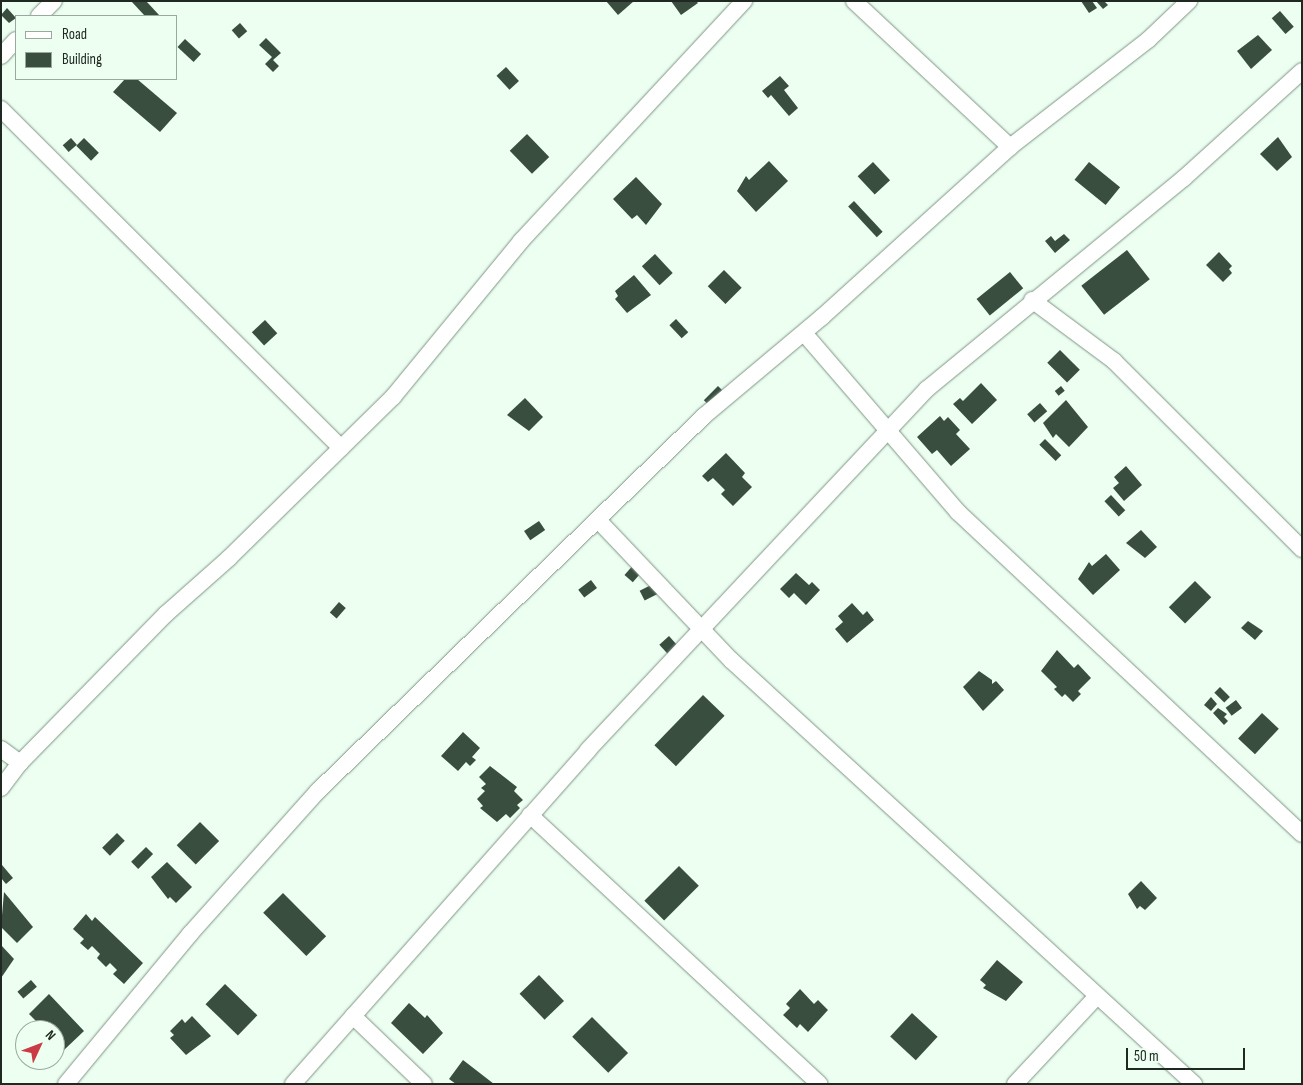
<!DOCTYPE html>
<style>
body{margin:0}
#map{position:relative;width:1303px;height:1085px;overflow:hidden;background:#ecfff1;font-family:"Sofia Sans Condensed",sans-serif}
div>[style]{position:absolute}
.building>*{inset:0;background:#3a4e40;transform-origin:0 0}
.roads{filter:drop-shadow(0 0 1px #7e9484) drop-shadow(0 0 1px #7e9484)}
.street>*{height:16px;margin:-8px;padding:0 8px;transform-origin:8px;border-radius:8px;background:#fff}
span{translate:-50% -50%;white-space:nowrap;text-align:center;line-height:1.15;-webkit-text-stroke:5px #ecfff1;paint-order:stroke}
.frame{position:absolute;inset:0;border:2px solid #202822;pointer-events:none}
.legend{position:absolute;left:15px;top:15px;width:162px;height:65px;box-sizing:border-box;background:#ecfff1;border:1px solid #9aa99e;margin:0;padding:6px 9px;list-style:none;font-size:15px;color:#202822}
.legend li{display:flex;align-items:center;gap:10px;height:25px}
.legend b{width:25px;border:1px solid #9aa99e}
.north{position:absolute;left:15px;top:1020px;width:50px;height:50px;box-sizing:border-box;background:#ecfff1;border:1px solid #9aa99e;border-radius:50%;rotate:47deg;font-size:14px;font-weight:700;line-height:20px;text-align:center;color:#202822}
.north::after{content:'';display:block;margin:auto;width:18px;height:22px;background:#ca3b46;clip-path:polygon(50% 0,100% 100%,50% 72%,0 100%)}
.scale{position:absolute;left:1126px;top:1048px;width:119px;height:22px;box-sizing:border-box;border:2px solid #202822;border-top:0;padding-left:6px;font-size:15px;line-height:18px;white-space:nowrap;color:#202822;-webkit-text-stroke:4px #ecfff1;paint-order:stroke}
</style>
<div id="map">
<div class="building">
<i style="clip-path:polygon(131px 1px,146px 1px,160px 16px,145px 16px)"></i>
<i style="clip-path:polygon(606px 1px,634px 1px,618px 15px)"></i>
<i style="clip-path:polygon(671px 1px,696px 1px,698px 3px,681px 15px)"></i>
<i style="clip-path:polygon(1081px 1px,1092px 1px,1097px 8px,1089px 13px)"></i>
<i style="clip-path:polygon(1096px 1px,1104px 1px,1108px 5px,1103px 9px)"></i>
<i style="clip-path:polygon(7px 8px,16px 18px,9px 23px,1px 15px)"></i>
<i style="left:1280px;top:11px;width:21px;height:11px;rotate:49deg"></i>
<i style="left:240px;top:23px;width:11px;height:11px;rotate:49deg"></i>
<i style="clip-path:polygon(1258px 35px,1272px 50px,1251px 69px,1237px 51px)"></i>
<i style="clip-path:polygon(266px 38px,281px 53px,273px 60px,279px 66px,273px 72px,265px 64px,272px 57px,259px 45px)"></i>
<i style="left:185px;top:39px;width:22px;height:11px;rotate:43deg"></i>
<i style="left:506px;top:67px;width:19px;height:13px;rotate:47deg"></i>
<i style="clip-path:polygon(780px 76px,789px 86px,784px 90px,798px 108px,789px 116px,771px 95px,768px 98px,762px 91px)"></i>
<i style="clip-path:polygon(125px 79px,137px 79px,177px 113px,160px 132px,113px 92px)"></i>
<i style="left:527px;top:134px;width:32px;height:24px;rotate:46deg"></i>
<i style="clip-path:polygon(1278px 137px,1292px 157px,1277px 171px,1260px 154px)"></i>
<i style="left:71px;top:138px;width:9px;height:11px;rotate:49deg"></i>
<i style="left:84px;top:138px;width:21px;height:11px;rotate:45deg"></i>
<i style="clip-path:polygon(769px 161px,788px 181px,756px 212px,737px 191px,746px 176px,749px 180px)"></i>
<i style="left:873px;top:162px;width:25px;height:21px;rotate:47deg"></i>
<i style="left:1089px;top:162px;width:40px;height:23px;rotate:39deg"></i>
<i style="clip-path:polygon(636px 177px,662px 204px,646px 225px,637px 215px,632px 219px,613px 199px)"></i>
<i style="left:854px;top:201px;width:42px;height:8px;rotate:47deg"></i>
<i style="clip-path:polygon(1064px 234px,1070px 240px,1055px 253px,1045px 241px,1051px 236px,1055px 241px)"></i>
<i style="left:1127px;top:250px;width:37px;height:58px;rotate:52deg"></i>
<i style="clip-path:polygon(1219px 252px,1232px 266px,1229px 269px,1232px 273px,1223px 282px,1206px 265px)"></i>
<i style="left:655px;top:254px;width:26px;height:18px;rotate:47deg"></i>
<i style="left:724px;top:270px;width:25px;height:23px;rotate:45deg"></i>
<i style="left:1010px;top:272px;width:21px;height:43px;rotate:51deg"></i>
<i style="clip-path:polygon(634px 275px,651px 295px,627px 313px,615px 299px,618px 296px,615px 291px)"></i>
<i style="left:676px;top:319px;width:18px;height:9px;rotate:47deg"></i>
<i style="left:265px;top:320px;width:18px;height:18px;rotate:47deg"></i>
<i style="left:1060px;top:350px;width:28px;height:18px;rotate:45deg"></i>
<i style="clip-path:polygon(981px 383px,997px 400px,972px 424px,953px 404px,960px 398px,963px 401px)"></i>
<i style="left:718px;top:386px;width:11px;height:20px;rotate:45deg"></i>
<i style="left:1061px;top:386px;width:6px;height:8px;rotate:51deg"></i>
<i style="clip-path:polygon(525px 398px,543px 417px,529px 431px,507px 415px)"></i>
<i style="clip-path:polygon(1066px 400px,1088px 427px,1069px 447px,1056px 434px,1053px 438px,1043px 423px)"></i>
<i style="left:1040px;top:403px;width:11px;height:17px;rotate:49deg"></i>
<i style="clip-path:polygon(940px 416px,944px 421px,948px 417px,960px 430px,956px 434px,970px 449px,951px 466px,937px 450px,932px 454px,917px 437px)"></i>
<i style="left:1045px;top:439px;width:23px;height:8px;rotate:45deg"></i>
<i style="clip-path:polygon(726px 453px,745px 473px,742px 477px,752px 487px,733px 506px,721px 494px,725px 490px,713px 478px,708px 482px,702px 476px)"></i>
<i style="clip-path:polygon(1126px 466px,1142px 485px,1124px 501px,1113px 488px,1119px 483px,1114px 477px)"></i>
<i style="left:1111px;top:495px;width:21px;height:9px;rotate:47deg"></i>
<i style="left:539px;top:521px;width:11px;height:18px;rotate:56deg"></i>
<i style="clip-path:polygon(1141px 530px,1157px 547px,1145px 558px,1126px 543px)"></i>
<i style="clip-path:polygon(1106px 554px,1120px 570px,1093px 595px,1078px 579px,1089px 562px,1092px 566px)"></i>
<i style="left:635px;top:563px;width:11px;height:16px;rotate:41deg"></i>
<i style="clip-path:polygon(796px 573px,809px 585px,812px 582px,820px 590px,806px 605px,794px 593px,789px 598px,780px 589px)"></i>
<i style="left:591px;top:580px;width:10px;height:16px;rotate:53deg"></i>
<i style="left:1195px;top:581px;width:23px;height:37px;rotate:45deg"></i>
<i style="left:653px;top:584px;width:11px;height:15px;rotate:63deg"></i>
<i style="left:339px;top:602px;width:9px;height:14px;rotate:41deg"></i>
<i style="clip-path:polygon(852px 603px,863px 615px,867px 611px,874px 620px,847px 643px,835px 629px,843px 622px,838px 616px)"></i>
<i style="clip-path:polygon(1248px 621px,1263px 631px,1255px 640px,1241px 628px)"></i>
<i style="left:669px;top:636px;width:13px;height:13px;rotate:48deg"></i>
<i style="clip-path:polygon(1057px 650px,1074px 668px,1078px 664px,1091px 678px,1078px 691px,1081px 694px,1073px 702px,1065px 694px,1062px 697px,1054px 689px,1057px 687px,1041px 671px)"></i>
<i style="clip-path:polygon(979px 671px,992px 680px,992px 684px,996px 681px,1004px 690px,983px 711px,963px 687px)"></i>
<i style="left:1220px;top:687px;width:14px;height:8px;rotate:45deg"></i>
<i style="left:703px;top:695px;width:30px;height:70px;rotate:44deg"></i>
<i style="clip-path:polygon(1211px 697px,1217px 704px,1211px 711px,1204px 705px)"></i>
<i style="left:1236px;top:700px;width:10px;height:13px;rotate:53deg"></i>
<i style="clip-path:polygon(1218px 708px,1227px 714px,1224px 717px,1228px 721px,1224px 725px,1213px 713px)"></i>
<i style="left:1262px;top:713px;width:23px;height:35px;rotate:43deg"></i>
<i style="clip-path:polygon(463px 732px,480px 748px,472px 757px,476px 760px,470px 766px,466px 762px,458px 771px,441px 756px)"></i>
<i style="clip-path:polygon(490px 766px,517px 787px,514px 791px,523px 800px,517px 805px,520px 808px,510px 818px,506px 814px,497px 822px,480px 808px,483px 806px,477px 799px,485px 791px,481px 788px,486px 784px,479px 777px)"></i>
<i style="left:200px;top:822px;width:27px;height:33px;rotate:45deg"></i>
<i style="left:117px;top:833px;width:11px;height:21px;rotate:45deg"></i>
<i style="left:146px;top:847px;width:10px;height:21px;rotate:45deg"></i>
<i style="clip-path:polygon(167px 862px,192px 887px,176px 903px,170px 897px,168px 899px,151px 877px)"></i>
<i style="clip-path:polygon(2px 865px,13px 878px,6px 884px,1px 878px)"></i>
<i style="left:679px;top:866px;width:28px;height:49px;rotate:45deg"></i>
<i style="clip-path:polygon(1141px 881px,1157px 898px,1145px 910px,1140px 906px,1137px 909px,1128px 894px)"></i>
<i style="clip-path:polygon(4px 892px,33px 927px,17px 943px,1px 927px)"></i>
<i style="left:283px;top:893px;width:61px;height:28px;rotate:45deg"></i>
<i style="clip-path:polygon(86px 914px,92px 921px,95px 917px,143px 963px,124px 984px,113px 974px,117px 970px,110px 963px,106px 967px,97px 958px,100px 954px,92px 946px,88px 950px,80px 943px,84px 939px,73px 929px)"></i>
<i style="clip-path:polygon(1px 945px,14px 959px,1px 978px)"></i>
<i style="clip-path:polygon(997px 960px,1023px 982px,1006px 1001px,983px 988px,986px 985px,980px 980px)"></i>
<i style="left:539px;top:975px;width:36px;height:27px;rotate:46deg"></i>
<i style="left:31px;top:980px;width:9px;height:18px;rotate:49deg"></i>
<i style="left:225px;top:984px;width:45px;height:28px;rotate:44deg"></i>
<i style="clip-path:polygon(800px 989px,814px 1004px,818px 1000px,828px 1010px,808px 1032px,800px 1024px,797px 1028px,783px 1015px,790px 1008px,786px 1004px)"></i>
<i style="clip-path:polygon(49px 994px,84px 1031px,64px 1050px,55px 1040px,55px 1030px,45px 1030px,29px 1014px)"></i>
<i style="clip-path:polygon(409px 1003px,425px 1018px,427px 1015px,443px 1033px,423px 1054px,391px 1023px)"></i>
<i style="left:912px;top:1013px;width:35px;height:32px;rotate:43deg"></i>
<i style="clip-path:polygon(192px 1016px,211px 1036px,186px 1055px,170px 1038px,174px 1035px,170px 1031px,182px 1019px,185px 1023px)"></i>
<i style="left:592px;top:1017px;width:51px;height:28px;rotate:45deg"></i>
<i style="clip-path:polygon(463px 1060px,494px 1084px,456px 1084px,449px 1079px)"></i>
</div>
<div class="roads">
<div class="street">
<i style="left:854px;top:1px;width:214px;rotate:43.1deg"></i>
<i style="left:39px;top:16px;width:21px;rotate:-45deg"></i>
<i style="left:1px;top:56px;width:22px;rotate:-47deg"></i>
<i style="left:1px;top:109px;width:480px;rotate:44.9deg"></i>
<i style="left:1032px;top:300px;width:102px;rotate:36.6deg"></i>
<i style="left:1114px;top:361px;width:266px;rotate:45deg"></i>
<i style="left:804px;top:333px;width:236px;rotate:49.3deg"></i>
<i style="left:958px;top:512px;width:471px;rotate:43.1deg"></i>
<i style="left:598px;top:520px;width:193px;rotate:46.5deg"></i>
<i style="left:731px;top:660px;width:628px;rotate:42.48deg"></i>
<i style="left:1px;top:749px;width:24px;rotate:36deg"></i>
<i style="left:1px;top:788px;width:31px;rotate:-53deg"></i>
<i style="left:20px;top:763px;width:209px;rotate:-45.6deg"></i>
<i style="left:166px;top:614px;width:84px;rotate:-41.6deg"></i>
<i style="left:229px;top:558px;width:230px;rotate:-44.5deg"></i>
<i style="left:393px;top:397px;width:202px;rotate:-50.6deg"></i>
<i style="left:521px;top:241px;width:328px;rotate:-47.1deg"></i>
<i style="left:530px;top:815px;width:395px;rotate:42.9deg"></i>
<i style="left:353px;top:1016px;width:98px;rotate:43.8deg"></i>
<i style="left:66px;top:1084px;width:195px;rotate:-50.4deg"></i>
<i style="left:190px;top:934px;width:192px;rotate:-48.2deg"></i>
<i style="left:318px;top:791px;width:538px;rotate:-44.17deg"></i>
<i style="left:704px;top:416px;width:154px;rotate:-40deg"></i>
<i style="left:822px;top:317px;width:253px;rotate:-42.1deg"></i>
<i style="left:1010px;top:147px;width:175px;rotate:-37.8deg"></i>
<i style="left:1148px;top:40px;width:57px;rotate:-43.6deg"></i>
<i style="left:293px;top:1084px;width:446px;rotate:-48.5deg"></i>
<i style="left:588px;top:750px;width:495px;rotate:-46.8deg"></i>
<i style="left:927px;top:389px;width:333px;rotate:-39.4deg"></i>
<i style="left:1184px;top:178px;width:159px;rotate:-42.2deg"></i>
<i style="left:1015px;top:1084px;width:120px;rotate:-47deg"></i>
</div>
</div>
<div class="frame"></div>
<ul class="legend">
<li><b style="height:6px;background:#fff"></b>Road</li>
<li><b style="height:14px;background:#3a4e40"></b>Building</li>
</ul>
<div class="north">N</div>
<div class="scale">50 m</div>
</div>
